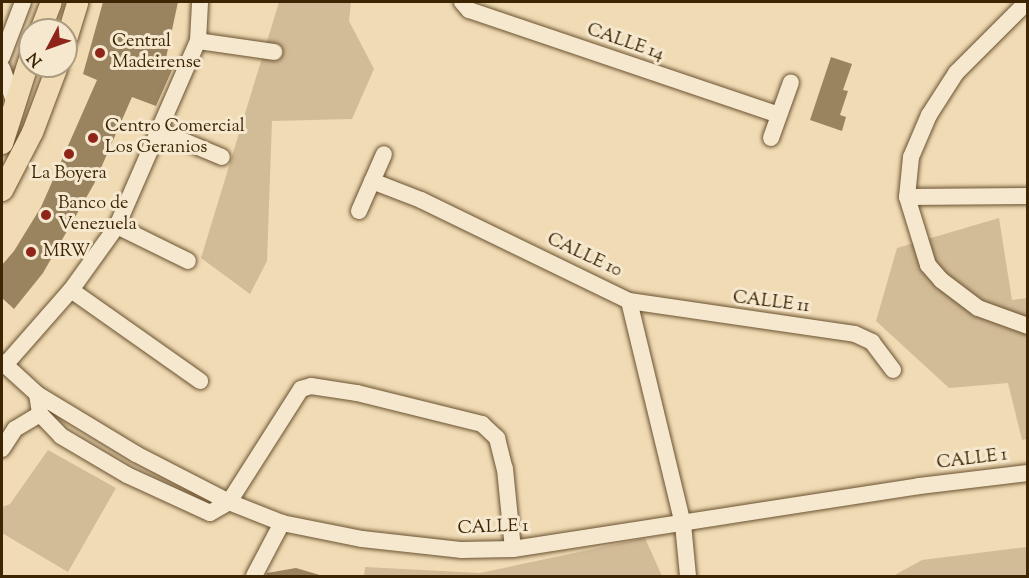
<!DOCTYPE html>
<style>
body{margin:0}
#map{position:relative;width:1029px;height:578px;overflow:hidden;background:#f0dbb5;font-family:"Sorts Mill Goudy",serif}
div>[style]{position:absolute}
.green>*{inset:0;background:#d2bc97}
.building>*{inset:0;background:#9a8460}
.roads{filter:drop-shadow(0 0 2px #6a5230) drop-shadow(0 0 2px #6a5230)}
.minor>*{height:16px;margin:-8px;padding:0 8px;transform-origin:8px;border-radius:8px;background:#f5e8cf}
.major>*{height:21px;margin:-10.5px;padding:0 10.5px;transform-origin:10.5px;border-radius:10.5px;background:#f0dbb5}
.dots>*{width:16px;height:16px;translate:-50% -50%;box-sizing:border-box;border:3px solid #f5e8cf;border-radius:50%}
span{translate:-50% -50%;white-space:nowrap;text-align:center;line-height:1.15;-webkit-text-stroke:6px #f5e8cf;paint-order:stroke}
.poi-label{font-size:18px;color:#3d2504}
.left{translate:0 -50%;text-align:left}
.street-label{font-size:18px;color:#3d2504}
.frame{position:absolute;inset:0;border:3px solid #3d2504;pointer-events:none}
.north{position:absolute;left:18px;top:18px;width:60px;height:60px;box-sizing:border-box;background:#f5e8cf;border:2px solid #ab9a7e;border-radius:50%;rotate:229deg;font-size:16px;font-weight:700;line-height:24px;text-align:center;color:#3d2504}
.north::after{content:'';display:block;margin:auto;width:21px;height:27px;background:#8f2418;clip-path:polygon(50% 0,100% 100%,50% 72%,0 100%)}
</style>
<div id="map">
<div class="green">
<i style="clip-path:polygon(279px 2px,351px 2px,349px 21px,374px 69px,352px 119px,272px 121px,267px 261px,250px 294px,201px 258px)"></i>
<i style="clip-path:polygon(999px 218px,1012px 300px,1027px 298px,1027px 439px,1022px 440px,1008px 383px,949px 388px,876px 321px,897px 248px)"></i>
<i style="clip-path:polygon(48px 450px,116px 488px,68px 572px,2px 533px,2px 507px,10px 504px)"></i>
<i style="clip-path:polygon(645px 538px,662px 576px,364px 576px,365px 567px,480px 573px)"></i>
<i style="clip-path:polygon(1027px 547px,1027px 576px,893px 576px,922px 560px)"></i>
</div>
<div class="building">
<i style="clip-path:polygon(103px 2px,178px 2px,166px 58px,176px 61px,156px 106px,132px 97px,94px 184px,43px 273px,14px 309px,2px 298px,2px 265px,14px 251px,41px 207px,97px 80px,83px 74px)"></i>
<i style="clip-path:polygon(831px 57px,852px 64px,843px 90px,848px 91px,840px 115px,846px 117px,842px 131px,810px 120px)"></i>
<i style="clip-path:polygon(296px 568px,323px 576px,266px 576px,267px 573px)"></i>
</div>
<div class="roads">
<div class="minor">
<i style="left:462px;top:2px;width:11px;rotate:49deg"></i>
<i style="left:469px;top:10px;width:327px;rotate:18.7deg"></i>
<i style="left:1027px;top:2px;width:100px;rotate:135deg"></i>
<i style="left:956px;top:73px;width:50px;rotate:122.7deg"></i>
<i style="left:929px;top:115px;width:46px;rotate:113.2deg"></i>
<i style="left:911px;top:157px;width:40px;rotate:95.7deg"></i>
<i style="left:907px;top:197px;width:71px;rotate:72.8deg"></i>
<i style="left:928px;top:265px;width:20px;rotate:49deg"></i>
<i style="left:941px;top:280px;width:46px;rotate:37.1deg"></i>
<i style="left:978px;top:308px;width:53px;rotate:19.8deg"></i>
<i style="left:198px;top:41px;width:77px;rotate:8.2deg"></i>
<i style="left:2px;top:57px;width:59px;rotate:-69.1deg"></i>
<i style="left:2px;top:68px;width:40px;rotate:69.8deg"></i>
<i style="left:160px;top:131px;width:67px;rotate:22.8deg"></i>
<i style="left:771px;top:138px;width:59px;rotate:-70.3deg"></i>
<i style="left:372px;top:181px;width:53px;rotate:21.2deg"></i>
<i style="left:421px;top:200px;width:231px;rotate:25.9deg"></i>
<i style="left:629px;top:301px;width:228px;rotate:8.3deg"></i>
<i style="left:855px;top:334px;width:19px;rotate:25deg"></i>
<i style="left:872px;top:342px;width:35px;rotate:53deg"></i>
<i style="left:907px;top:197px;width:121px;rotate:-0.5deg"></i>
<i style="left:359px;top:211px;width:62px;rotate:-66.3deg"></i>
<i style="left:117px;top:226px;width:79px;rotate:26.2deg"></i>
<i style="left:71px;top:290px;width:158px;rotate:35.2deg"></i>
<i style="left:629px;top:301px;width:229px;rotate:76.4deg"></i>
<i style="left:683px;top:524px;width:52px;rotate:84.5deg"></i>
<i style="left:2px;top:362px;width:47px;rotate:42.4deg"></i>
<i style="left:37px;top:394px;width:116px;rotate:31.2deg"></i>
<i style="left:136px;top:454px;width:105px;rotate:27.3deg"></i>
<i style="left:229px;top:502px;width:57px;rotate:21.6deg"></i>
<i style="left:282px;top:523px;width:82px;rotate:11.3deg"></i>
<i style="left:362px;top:539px;width:101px;rotate:6.3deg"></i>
<i style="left:462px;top:550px;width:51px;rotate:-1.1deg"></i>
<i style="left:513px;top:549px;width:411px;rotate:-8.8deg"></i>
<i style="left:919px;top:486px;width:110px;rotate:-6.8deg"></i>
<i style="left:5px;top:365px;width:100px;rotate:-48.7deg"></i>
<i style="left:71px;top:290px;width:79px;rotate:-54.3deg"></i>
<i style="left:117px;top:226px;width:202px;rotate:-66.4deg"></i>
<i style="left:198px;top:41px;width:39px;rotate:-87deg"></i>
<i style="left:37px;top:394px;width:20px;rotate:81deg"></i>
<i style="left:40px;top:414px;width:30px;rotate:46deg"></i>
<i style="left:61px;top:436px;width:77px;rotate:30.6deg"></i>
<i style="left:127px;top:475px;width:91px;rotate:24.6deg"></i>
<i style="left:210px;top:513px;width:22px;rotate:-30deg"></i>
<i style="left:229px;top:502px;width:134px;rotate:-57.5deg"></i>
<i style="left:301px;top:389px;width:10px;rotate:-17deg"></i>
<i style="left:311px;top:386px;width:47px;rotate:8.7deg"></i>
<i style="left:357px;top:393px;width:129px;rotate:13.9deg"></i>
<i style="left:482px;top:424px;width:21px;rotate:43deg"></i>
<i style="left:497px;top:438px;width:32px;rotate:76deg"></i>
<i style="left:505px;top:469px;width:80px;rotate:84.3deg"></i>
<i style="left:2px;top:449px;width:24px;rotate:-57deg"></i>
<i style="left:15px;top:429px;width:29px;rotate:-31deg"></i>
<i style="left:254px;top:576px;width:60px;rotate:-62.2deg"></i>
</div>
<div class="major">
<i style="left:40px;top:30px;width:30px;rotate:-69deg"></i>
<i style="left:66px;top:39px;width:39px;rotate:-73deg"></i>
<i style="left:2px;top:143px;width:92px;rotate:-72.3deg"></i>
<i style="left:2px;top:190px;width:65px;rotate:-62.7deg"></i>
<i style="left:32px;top:132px;width:71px;rotate:-69.3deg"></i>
</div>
</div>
<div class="dots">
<i style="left:100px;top:53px;background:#8f2418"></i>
<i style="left:93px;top:138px;background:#8f2418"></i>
<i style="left:69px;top:154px;background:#8f2418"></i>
<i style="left:46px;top:215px;background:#8f2418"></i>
<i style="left:31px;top:252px;background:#8f2418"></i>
</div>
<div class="poi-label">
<span class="left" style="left:112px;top:53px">Central<br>Madeirense</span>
<span class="left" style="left:105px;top:138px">Centro Comercial<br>Los Geranios</span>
<span style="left:69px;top:174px">La Boyera</span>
<span class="left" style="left:58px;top:215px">Banco de<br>Venezuela</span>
<span class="left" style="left:43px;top:252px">MRW</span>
</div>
<div class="street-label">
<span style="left:625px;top:43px;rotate:19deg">CALLE 14</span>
<span style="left:584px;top:256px;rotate:25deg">CALLE 10</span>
<span style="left:771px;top:303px;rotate:7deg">CALLE 11</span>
<span style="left:972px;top:460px;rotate:-7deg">CALLE 1</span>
<span style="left:493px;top:528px;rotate:-2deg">CALLE 1</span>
</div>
<div class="frame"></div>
<div class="north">N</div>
</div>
